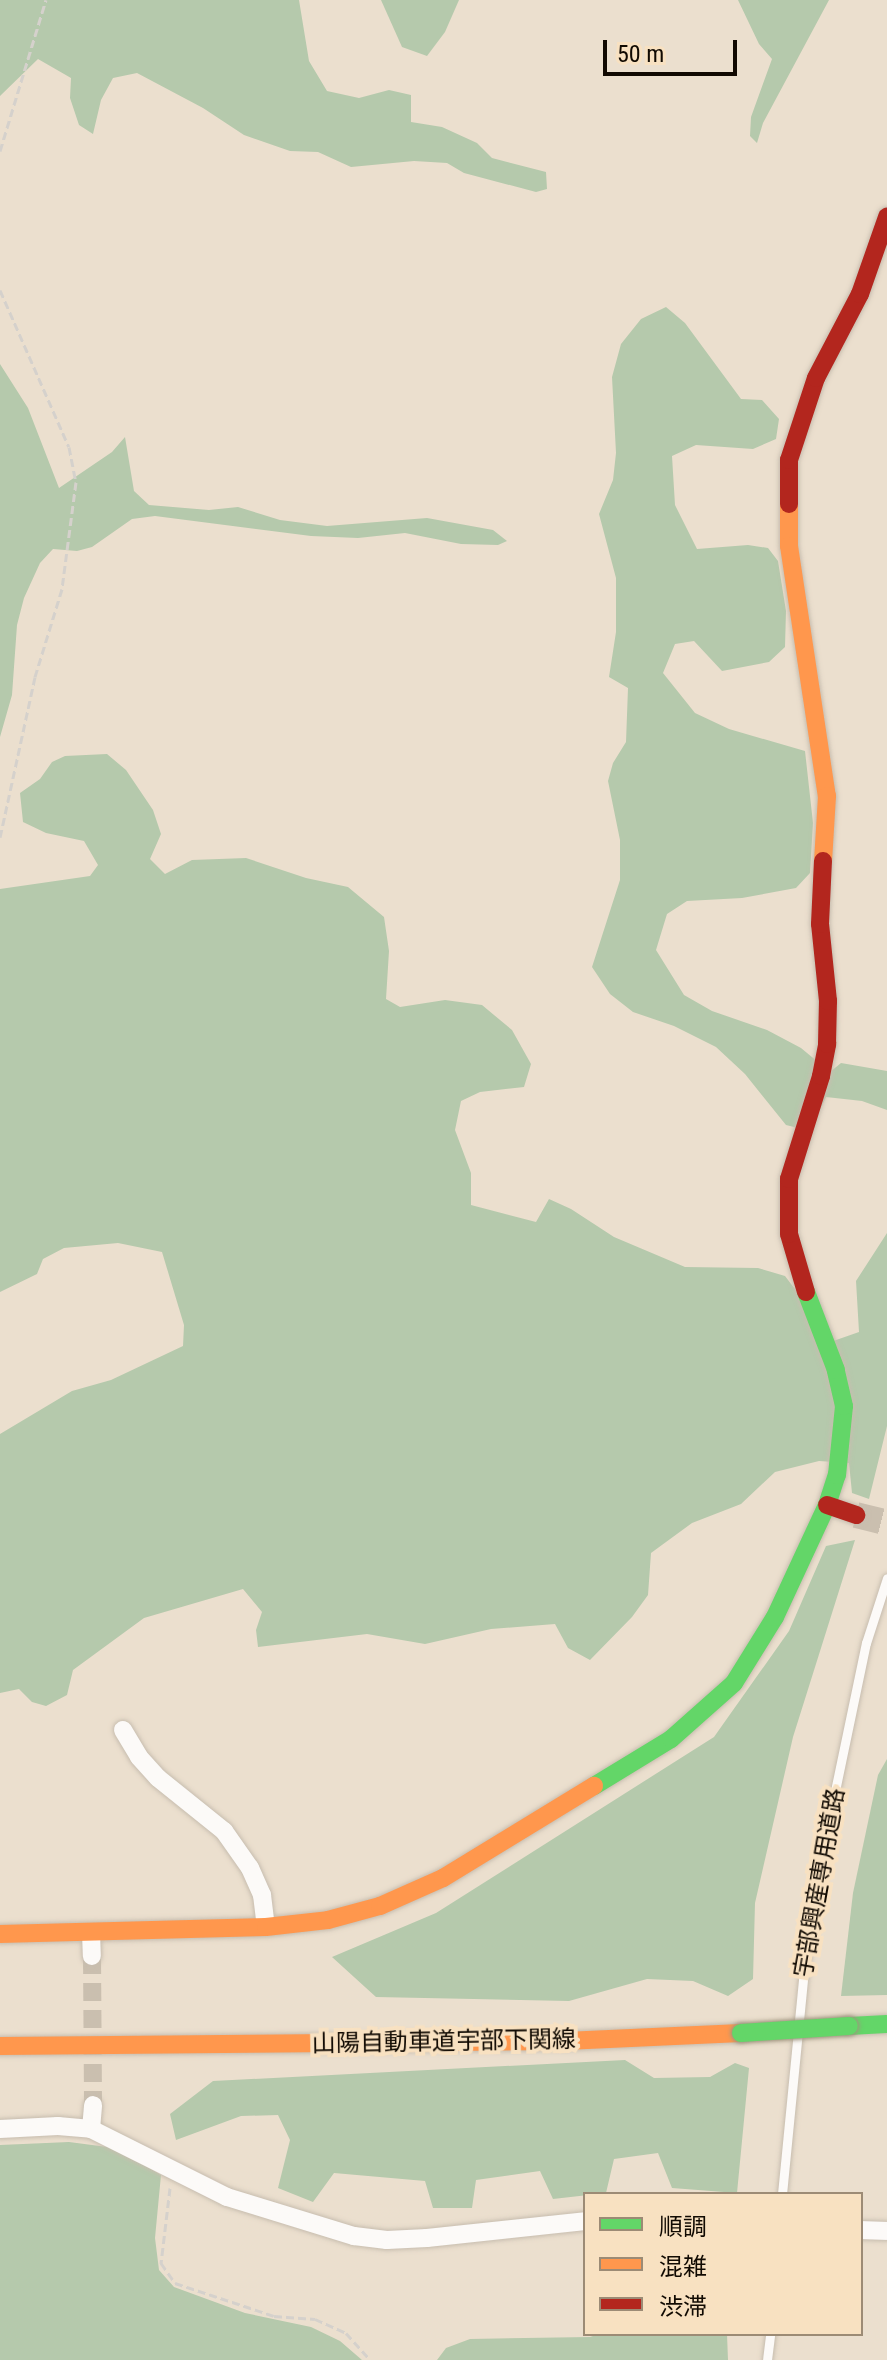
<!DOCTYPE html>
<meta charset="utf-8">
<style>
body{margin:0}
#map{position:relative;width:887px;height:2360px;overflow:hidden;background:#ebdfce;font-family:"Roboto Condensed","Noto Sans JP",sans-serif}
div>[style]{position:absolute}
.forest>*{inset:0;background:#b5c9ac}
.street-tunnel>*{height:18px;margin-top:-9px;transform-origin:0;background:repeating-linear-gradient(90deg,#cabfaf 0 18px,transparent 0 27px)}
.secondary-tunnel>*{height:26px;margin-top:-13px;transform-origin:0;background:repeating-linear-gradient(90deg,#cabfaf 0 26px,transparent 0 39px)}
.path>*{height:3px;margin-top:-1.5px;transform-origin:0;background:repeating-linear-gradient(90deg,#d5d1cc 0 8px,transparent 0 12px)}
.roads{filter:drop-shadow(0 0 2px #c7bdaf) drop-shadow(0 0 2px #c7bdaf)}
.lane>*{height:9px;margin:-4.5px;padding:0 4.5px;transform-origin:4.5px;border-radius:4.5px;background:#fcfaf8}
.street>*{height:18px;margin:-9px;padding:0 9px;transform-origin:9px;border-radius:9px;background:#fcfaf8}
.fast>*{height:18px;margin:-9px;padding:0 9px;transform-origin:9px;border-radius:9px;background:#63d668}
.slow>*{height:18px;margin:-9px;padding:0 9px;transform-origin:9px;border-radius:9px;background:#ff974d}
.jam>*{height:18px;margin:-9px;padding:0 9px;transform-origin:9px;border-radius:9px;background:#b3261e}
.bridges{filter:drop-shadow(0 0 2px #9f947e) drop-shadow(0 0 2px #9f947e)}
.fast-bridge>*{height:18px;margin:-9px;padding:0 9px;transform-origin:9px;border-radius:9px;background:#63d668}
span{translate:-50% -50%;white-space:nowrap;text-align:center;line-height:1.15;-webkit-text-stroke:8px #f8e1c1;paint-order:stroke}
.street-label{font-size:24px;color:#110a02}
.legend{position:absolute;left:583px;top:2192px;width:280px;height:144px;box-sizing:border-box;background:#f8e1c1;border:2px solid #9c8b75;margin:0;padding:10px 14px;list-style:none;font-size:24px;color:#110a02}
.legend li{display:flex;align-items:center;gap:16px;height:40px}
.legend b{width:40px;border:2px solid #9c8b75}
.scale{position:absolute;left:603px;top:40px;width:134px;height:36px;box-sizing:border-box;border:4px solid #110a02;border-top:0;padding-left:10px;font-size:24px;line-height:28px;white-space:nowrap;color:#110a02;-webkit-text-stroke:6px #f8e1c1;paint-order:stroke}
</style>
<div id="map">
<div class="forest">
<i style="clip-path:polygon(0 0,299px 0,309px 61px,327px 91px,359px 98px,389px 90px,411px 95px,411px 122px,442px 127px,477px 143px,492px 158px,546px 172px,547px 189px,536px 192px,464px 173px,447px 163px,414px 161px,351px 167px,318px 152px,290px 151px,244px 135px,203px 108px,137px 73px,113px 78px,101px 100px,93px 134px,79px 125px,70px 98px,71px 78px,38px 59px,0 96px)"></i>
<i style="clip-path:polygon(381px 0,459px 0,445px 32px,427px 56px,402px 47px)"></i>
<i style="clip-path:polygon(738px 0,829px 0,763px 123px,757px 143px,750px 136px,751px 117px,772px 59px,759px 44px)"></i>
<i style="clip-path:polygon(666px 307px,685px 323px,741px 399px,762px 400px,779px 419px,776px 439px,753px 449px,696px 445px,672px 456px,675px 505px,697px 549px,748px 545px,768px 548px,778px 561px,786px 611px,785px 647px,769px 662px,722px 671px,694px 641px,675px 644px,663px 673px,695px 713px,729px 729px,805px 751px,813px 823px,810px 873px,796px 888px,742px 898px,687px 901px,667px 914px,656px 950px,684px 995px,712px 1011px,767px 1030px,801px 1048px,830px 1072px,841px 1063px,887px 1071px,887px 1110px,862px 1101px,826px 1097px,810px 1131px,786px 1125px,745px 1074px,716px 1047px,674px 1026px,633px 1012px,610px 994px,592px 967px,620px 880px,620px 840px,608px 781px,613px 763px,626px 742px,628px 688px,609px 677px,616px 632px,616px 578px,599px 514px,613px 480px,616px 453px,612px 377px,621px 344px,641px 319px)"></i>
<i style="clip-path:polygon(0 364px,28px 408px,59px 488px,112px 452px,125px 437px,134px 491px,149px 505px,209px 510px,238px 507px,280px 520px,327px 526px,427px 518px,493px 530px,507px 541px,498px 545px,461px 544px,405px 533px,358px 538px,311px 536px,155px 516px,132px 519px,92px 547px,77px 551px,53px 549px,40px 563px,24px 598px,17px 625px,12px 695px,0 737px)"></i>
<i style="clip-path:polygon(107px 754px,126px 770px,153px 810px,161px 834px,150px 859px,165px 874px,192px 860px,246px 858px,306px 878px,348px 887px,384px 917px,389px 951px,386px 999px,400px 1007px,445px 1000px,482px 1005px,512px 1030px,531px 1064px,524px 1087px,480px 1092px,461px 1101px,455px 1130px,471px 1173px,471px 1205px,536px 1222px,549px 1199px,571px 1209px,614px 1237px,685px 1267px,758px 1268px,785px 1276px,801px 1297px,819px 1346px,859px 1332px,856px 1281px,887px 1233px,887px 1426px,869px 1499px,852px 1493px,849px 1463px,819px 1461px,775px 1472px,741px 1504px,692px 1523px,651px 1553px,648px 1595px,632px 1617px,590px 1660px,568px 1648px,555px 1624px,491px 1629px,425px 1644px,367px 1634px,258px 1647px,256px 1630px,262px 1612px,243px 1589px,144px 1618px,73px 1670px,67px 1695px,46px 1706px,32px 1702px,19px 1689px,0 1693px,0 1434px,72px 1391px,111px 1380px,183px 1346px,184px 1325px,162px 1252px,118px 1243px,64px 1248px,43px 1259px,37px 1274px,0 1292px,0 889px,90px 876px,98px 865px,84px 841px,46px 833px,23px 822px,20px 793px,40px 779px,52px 762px,65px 756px)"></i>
<i style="clip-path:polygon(855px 1540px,793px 1737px,755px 1903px,753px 1979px,728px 1996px,693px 1981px,647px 1979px,569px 2001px,376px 1997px,332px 1957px,436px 1913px,714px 1737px,789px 1631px,826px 1546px)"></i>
<i style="clip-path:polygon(887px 1759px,887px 1995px,841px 1996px,853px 1893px,878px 1775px)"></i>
<i style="clip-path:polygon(625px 2060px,654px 2078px,710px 2077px,735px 2063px,749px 2068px,737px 2193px,672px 2188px,658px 2153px,614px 2159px,606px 2193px,553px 2199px,540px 2171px,476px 2180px,472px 2208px,433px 2208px,425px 2181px,334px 2173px,313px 2202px,278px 2188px,290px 2140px,278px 2115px,241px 2116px,176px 2140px,170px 2114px,213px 2081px)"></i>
<i style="clip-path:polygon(69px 2142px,115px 2148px,161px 2175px,155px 2238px,159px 2270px,174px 2287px,245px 2313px,311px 2327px,340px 2341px,362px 2360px,0 2360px,0 2145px)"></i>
<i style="clip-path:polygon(599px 2334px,727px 2334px,728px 2360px,437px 2360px,446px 2348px,470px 2339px,590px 2337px)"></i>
</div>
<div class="street-tunnel">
<i style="left:92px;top:1956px;width:149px;rotate:89.6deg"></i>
</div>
<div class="secondary-tunnel">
<i style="left:856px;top:1515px;width:32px;rotate:14deg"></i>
</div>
<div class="path">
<i style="left:0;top:151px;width:158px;rotate:-73.1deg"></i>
<i style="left:0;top:290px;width:171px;rotate:66.3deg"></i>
<i style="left:69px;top:447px;width:36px;rotate:79deg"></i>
<i style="left:76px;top:482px;width:108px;rotate:97.5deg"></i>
<i style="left:62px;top:589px;width:92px;rotate:107.1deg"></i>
<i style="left:35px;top:677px;width:164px;rotate:102.3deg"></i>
<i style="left:170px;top:2188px;width:76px;rotate:96.8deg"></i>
<i style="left:161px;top:2263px;width:24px;rotate:55deg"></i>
<i style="left:175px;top:2283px;width:104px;rotate:18.4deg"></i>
<i style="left:274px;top:2316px;width:41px;rotate:4.2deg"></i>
<i style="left:315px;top:2319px;width:34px;rotate:24deg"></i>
<i style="left:346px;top:2333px;width:36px;rotate:48deg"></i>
</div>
<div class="roads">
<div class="lane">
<i style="left:782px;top:2194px;width:227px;rotate:-84.4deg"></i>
<i style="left:804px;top:1968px;width:136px;rotate:-80.7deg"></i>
<i style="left:826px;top:1834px;width:195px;rotate:-78.2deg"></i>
<i style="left:866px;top:1643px;width:68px;rotate:-72.1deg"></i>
<i style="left:767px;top:2360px;width:26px;rotate:-83deg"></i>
</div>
<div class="street">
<i style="left:123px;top:1730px;width:31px;rotate:59deg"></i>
<i style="left:139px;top:1757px;width:28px;rotate:48deg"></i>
<i style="left:158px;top:1778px;width:85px;rotate:38.8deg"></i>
<i style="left:224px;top:1831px;width:45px;rotate:54.9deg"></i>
<i style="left:250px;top:1868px;width:30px;rotate:66deg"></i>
<i style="left:262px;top:1895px;width:32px;rotate:83deg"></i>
<i style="left:91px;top:1932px;width:24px;rotate:88deg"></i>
<i style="left:0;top:2129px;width:58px;rotate:-3deg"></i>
<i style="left:58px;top:2126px;width:33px;rotate:5deg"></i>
<i style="left:91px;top:2129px;width:152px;rotate:26.6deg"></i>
<i style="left:227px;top:2197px;width:133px;rotate:17.1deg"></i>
<i style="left:354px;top:2236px;width:33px;rotate:7deg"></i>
<i style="left:387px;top:2240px;width:40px;rotate:-2.9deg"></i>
<i style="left:427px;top:2238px;width:159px;rotate:-6.1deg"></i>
<i style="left:91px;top:2129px;width:24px;rotate:-85deg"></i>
<i style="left:861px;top:2230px;width:26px;rotate:2deg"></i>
</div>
<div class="fast">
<i style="left:594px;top:1786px;width:90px;rotate:-31.4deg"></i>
<i style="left:671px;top:1739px;width:84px;rotate:-41.6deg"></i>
<i style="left:734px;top:1683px;width:78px;rotate:-58.2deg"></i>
<i style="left:775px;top:1617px;width:123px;rotate:-65.1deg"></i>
<i style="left:827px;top:1505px;width:32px;rotate:-72deg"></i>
<i style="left:837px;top:1475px;width:69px;rotate:-84.2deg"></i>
<i style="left:844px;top:1406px;width:37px;rotate:-103deg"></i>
<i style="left:836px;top:1370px;width:84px;rotate:-111deg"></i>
<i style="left:849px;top:2026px;width:38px;rotate:-3deg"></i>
</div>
<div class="slow">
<i style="left:789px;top:504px;width:42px;rotate:90deg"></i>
<i style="left:789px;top:546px;width:253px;rotate:81.4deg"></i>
<i style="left:827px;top:796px;width:65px;rotate:93.5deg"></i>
<i style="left:0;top:1934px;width:266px;rotate:-1.5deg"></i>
<i style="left:266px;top:1927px;width:62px;rotate:-6.4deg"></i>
<i style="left:328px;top:1920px;width:54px;rotate:-15.1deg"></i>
<i style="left:380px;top:1906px;width:69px;rotate:-24deg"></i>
<i style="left:443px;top:1878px;width:177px;rotate:-31.4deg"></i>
<i style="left:0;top:2046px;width:565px;rotate:-0.51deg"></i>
<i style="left:565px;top:2041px;width:176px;rotate:-2.6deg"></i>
</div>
<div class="jam">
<i style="left:789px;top:504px;width:44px;rotate:-90deg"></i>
<i style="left:789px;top:460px;width:86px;rotate:-71.8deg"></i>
<i style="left:816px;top:378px;width:95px;rotate:-62.4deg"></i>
<i style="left:860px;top:294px;width:82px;rotate:-70.7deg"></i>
<i style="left:806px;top:1292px;width:60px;rotate:-106.3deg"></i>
<i style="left:789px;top:1234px;width:55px;rotate:-90deg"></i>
<i style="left:789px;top:1179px;width:108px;rotate:-72.7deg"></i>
<i style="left:821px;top:1076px;width:33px;rotate:-79deg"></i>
<i style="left:827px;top:1044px;width:43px;rotate:-88.7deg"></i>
<i style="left:828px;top:1001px;width:77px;rotate:-95.9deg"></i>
<i style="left:820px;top:924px;width:63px;rotate:-87.3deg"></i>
<i style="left:827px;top:1505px;width:31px;rotate:19deg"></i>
</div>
</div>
<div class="bridges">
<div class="fast-bridge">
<i style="left:741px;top:2033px;width:108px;rotate:-3.7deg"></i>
</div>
</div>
<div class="street-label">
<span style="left:820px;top:1883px;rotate:-80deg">宇部興産専用道路</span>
<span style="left:444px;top:2042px;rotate:-1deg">山陽自動車道宇部下関線</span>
</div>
<ul class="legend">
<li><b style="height:10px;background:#63d668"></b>順調</li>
<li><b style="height:10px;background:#ff974d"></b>混雑</li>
<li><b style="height:10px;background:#b3261e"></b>渋滞</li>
</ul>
<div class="scale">50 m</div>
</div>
